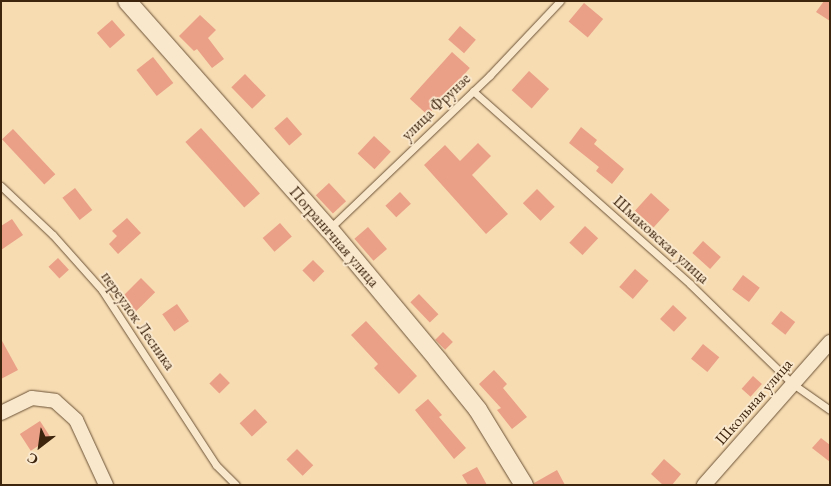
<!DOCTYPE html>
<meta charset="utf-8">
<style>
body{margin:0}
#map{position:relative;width:831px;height:486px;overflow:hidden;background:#f7dcb2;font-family:"EB Garamond",serif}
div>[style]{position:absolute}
.building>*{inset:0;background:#ea9f87;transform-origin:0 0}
.roads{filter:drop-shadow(0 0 1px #6b5236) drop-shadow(0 0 1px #6b5236)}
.service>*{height:7px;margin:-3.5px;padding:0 3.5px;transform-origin:3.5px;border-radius:3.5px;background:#fae8cd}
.minor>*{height:14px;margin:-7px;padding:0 7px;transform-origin:7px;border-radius:7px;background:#fae8cd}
.tertiary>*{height:18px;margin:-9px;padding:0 9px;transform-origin:9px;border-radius:9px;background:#fae8cd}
span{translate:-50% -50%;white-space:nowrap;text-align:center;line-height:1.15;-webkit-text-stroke:4px #fae8cd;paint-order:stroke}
.street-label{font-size:16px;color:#3c240d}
.frame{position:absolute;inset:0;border:2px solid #3c240d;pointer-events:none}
.north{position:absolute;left:15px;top:421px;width:50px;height:50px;-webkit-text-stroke:4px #fae8cd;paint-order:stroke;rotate:210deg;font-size:14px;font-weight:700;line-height:20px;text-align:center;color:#3c240d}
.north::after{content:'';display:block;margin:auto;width:18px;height:22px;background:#3c240d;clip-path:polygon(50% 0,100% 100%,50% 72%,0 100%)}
</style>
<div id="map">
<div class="building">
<i style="clip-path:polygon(824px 1px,830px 1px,830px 21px,816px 12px)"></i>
<i style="left:584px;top:3px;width:25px;height:24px;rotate:40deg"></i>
<i style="clip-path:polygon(200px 15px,216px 30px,208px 38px,224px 59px,212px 68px,197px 49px,194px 51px,179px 36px)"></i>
<i style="left:112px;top:20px;width:20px;height:20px;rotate:49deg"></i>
<i style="left:460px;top:26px;width:21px;height:18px;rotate:41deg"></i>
<i style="left:452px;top:52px;width:24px;height:63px;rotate:42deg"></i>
<i style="left:153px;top:57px;width:33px;height:21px;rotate:52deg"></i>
<i style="left:529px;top:71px;width:27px;height:26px;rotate:42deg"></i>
<i style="left:245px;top:74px;width:30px;height:19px;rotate:46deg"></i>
<i style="left:287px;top:117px;width:23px;height:17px;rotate:49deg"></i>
<i style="clip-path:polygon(581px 127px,597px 140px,594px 144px,624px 169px,612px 184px,596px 171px,599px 167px,569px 143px)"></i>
<i style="left:201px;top:128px;width:88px;height:21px;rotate:48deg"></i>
<i style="left:13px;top:129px;width:62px;height:15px;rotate:47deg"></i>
<i style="left:374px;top:136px;width:23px;height:24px;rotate:43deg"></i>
<i style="clip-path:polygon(478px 143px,491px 156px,472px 175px,508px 214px,486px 234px,424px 165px,445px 145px,460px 161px)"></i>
<i style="left:329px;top:183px;width:25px;height:18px;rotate:47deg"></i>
<i style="left:75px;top:188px;width:28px;height:16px;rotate:52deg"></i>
<i style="left:537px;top:189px;width:25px;height:20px;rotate:45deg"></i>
<i style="left:400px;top:192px;width:16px;height:20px;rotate:47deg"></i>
<i style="left:651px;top:193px;width:25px;height:24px;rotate:42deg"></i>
<i style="clip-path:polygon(127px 218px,141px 233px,118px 254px,109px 244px,117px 236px,112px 231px)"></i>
<i style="clip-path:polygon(12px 219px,23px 235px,1px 250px,1px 226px)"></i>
<i style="left:280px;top:223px;width:18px;height:23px;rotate:49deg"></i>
<i style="left:585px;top:226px;width:18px;height:23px;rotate:43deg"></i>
<i style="left:368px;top:227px;width:29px;height:18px;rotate:49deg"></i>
<i style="left:703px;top:241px;width:24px;height:16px;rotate:42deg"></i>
<i style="left:58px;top:258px;width:16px;height:13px;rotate:47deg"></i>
<i style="left:313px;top:260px;width:16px;height:15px;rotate:45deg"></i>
<i style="left:635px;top:269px;width:18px;height:24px;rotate:41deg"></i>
<i style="left:743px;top:275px;width:21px;height:18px;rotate:37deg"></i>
<i style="left:141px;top:278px;width:20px;height:31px;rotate:45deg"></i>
<i style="left:419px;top:294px;width:28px;height:12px;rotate:46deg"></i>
<i style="left:177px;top:304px;width:21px;height:18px;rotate:55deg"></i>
<i style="left:673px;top:305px;width:19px;height:19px;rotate:43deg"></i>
<i style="left:781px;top:311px;width:18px;height:16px;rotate:38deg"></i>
<i style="clip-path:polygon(366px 321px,417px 376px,399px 394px,374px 368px,378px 364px,351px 335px)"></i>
<i style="left:443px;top:332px;width:14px;height:11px;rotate:45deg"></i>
<i style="clip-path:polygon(1px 339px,18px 370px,1px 379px)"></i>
<i style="left:703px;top:344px;width:21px;height:19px;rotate:39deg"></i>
<i style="clip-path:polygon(494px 370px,507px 384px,503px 388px,527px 417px,512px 429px,497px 410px,501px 408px,479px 384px)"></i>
<i style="left:220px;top:373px;width:14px;height:15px;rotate:45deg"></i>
<i style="left:753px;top:376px;width:12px;height:17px;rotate:42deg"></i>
<i style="clip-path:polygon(428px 399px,442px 415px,439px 417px,466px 448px,454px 459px,415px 410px)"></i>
<i style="left:255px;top:409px;width:18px;height:21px;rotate:47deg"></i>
<i style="left:40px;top:421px;width:20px;height:24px;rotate:57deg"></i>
<i style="clip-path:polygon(821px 438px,830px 445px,830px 462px,812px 448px)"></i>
<i style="left:297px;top:449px;width:23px;height:15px;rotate:45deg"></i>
<i style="clip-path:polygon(664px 459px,681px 474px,672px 485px,663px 485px,651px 474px)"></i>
<i style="clip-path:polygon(477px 467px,487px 485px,468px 485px,462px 475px)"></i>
<i style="clip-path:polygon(557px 470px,565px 485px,535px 485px,534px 483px)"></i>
</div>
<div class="roads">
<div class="service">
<i style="left:473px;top:91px;width:290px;rotate:41.6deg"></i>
<i style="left:690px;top:284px;width:144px;rotate:44.2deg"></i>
<i style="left:793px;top:384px;width:45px;rotate:35.1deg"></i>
<i style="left:1px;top:186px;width:71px;rotate:43.3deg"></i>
<i style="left:53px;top:235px;width:74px;rotate:48.3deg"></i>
<i style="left:102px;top:290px;width:209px;rotate:56.9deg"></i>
<i style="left:216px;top:465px;width:28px;rotate:45deg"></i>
<i style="left:329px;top:229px;width:223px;rotate:-43.7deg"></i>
<i style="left:490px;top:75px;width:102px;rotate:-46.6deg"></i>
</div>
<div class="minor">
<i style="left:1px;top:413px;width:34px;rotate:-26deg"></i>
<i style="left:32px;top:398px;width:23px;rotate:7deg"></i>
<i style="left:55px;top:401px;width:28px;rotate:42deg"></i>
<i style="left:76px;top:420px;width:72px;rotate:65.2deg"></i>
<i style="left:704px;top:485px;width:191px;rotate:-48.6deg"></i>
</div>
<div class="tertiary">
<i style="left:127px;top:1px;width:305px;rotate:48.5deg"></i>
<i style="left:329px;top:229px;width:170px;rotate:50.2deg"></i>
<i style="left:438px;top:360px;width:64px;rotate:51.3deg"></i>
<i style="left:478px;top:410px;width:88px;rotate:58.5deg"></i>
</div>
</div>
<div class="street-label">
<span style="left:436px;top:107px;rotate:-44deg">улица Фрунзе</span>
<span style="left:334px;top:237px;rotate:49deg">Пограничная улица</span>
<span style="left:661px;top:240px;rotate:42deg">Шмаковская улица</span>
<span style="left:138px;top:321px;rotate:55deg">переулок Лесника</span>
<span style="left:754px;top:402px;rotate:-49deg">Школьная улица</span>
</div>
<div class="frame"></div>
<div class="north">С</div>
</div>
